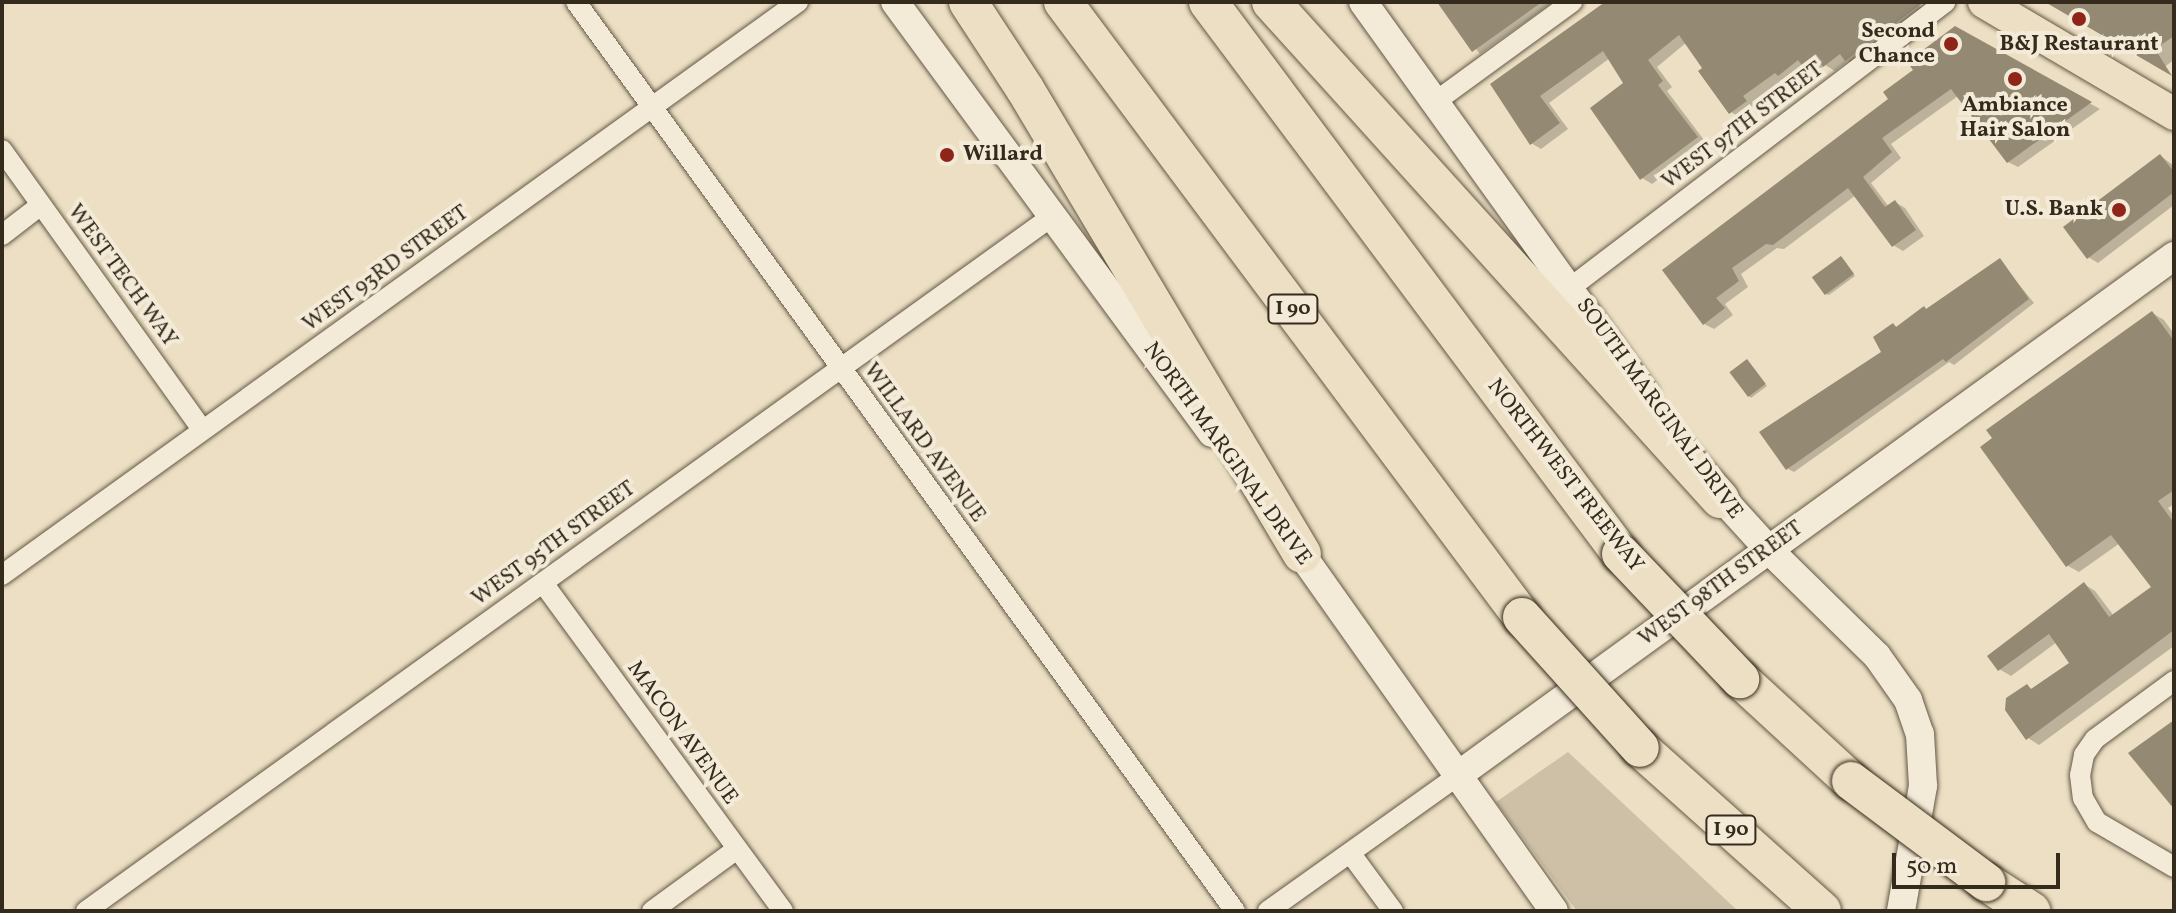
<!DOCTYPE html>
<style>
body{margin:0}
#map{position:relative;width:2176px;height:913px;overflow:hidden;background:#ecdfc3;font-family:Vollkorn,serif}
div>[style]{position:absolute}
.green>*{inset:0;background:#cdc0a7}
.shadow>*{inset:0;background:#0003}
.building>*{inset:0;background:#948973;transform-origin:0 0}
.roads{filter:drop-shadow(0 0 2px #635846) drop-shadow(0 0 2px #635846)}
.street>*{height:20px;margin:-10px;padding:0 10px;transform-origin:10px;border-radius:10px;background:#f3ead8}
.secondary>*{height:28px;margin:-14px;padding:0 14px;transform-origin:14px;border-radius:14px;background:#f3ead8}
.primary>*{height:32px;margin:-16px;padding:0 16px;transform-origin:16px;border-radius:16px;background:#ecdfc3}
.highway>*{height:38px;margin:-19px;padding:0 19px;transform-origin:19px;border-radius:19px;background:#ecdfc3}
.bridges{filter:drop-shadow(0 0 2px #352b1d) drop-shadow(0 0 2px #352b1d)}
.highway-bridge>*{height:38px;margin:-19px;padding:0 19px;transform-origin:19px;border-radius:19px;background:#ecdfc3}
.dots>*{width:22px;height:22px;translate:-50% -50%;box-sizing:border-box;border:4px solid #f3ead8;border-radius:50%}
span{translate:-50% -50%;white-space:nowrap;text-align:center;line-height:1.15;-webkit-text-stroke:8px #f3ead8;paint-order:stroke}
.shield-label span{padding:2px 6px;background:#f3ead8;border:2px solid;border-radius:6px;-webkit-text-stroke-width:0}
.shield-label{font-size:20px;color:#352b1d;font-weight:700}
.poi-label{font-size:22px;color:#352b1d;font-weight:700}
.right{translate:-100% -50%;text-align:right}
.left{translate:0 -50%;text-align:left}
.street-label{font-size:22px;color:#352b1d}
.frame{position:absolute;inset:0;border:4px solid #352b1d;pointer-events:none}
.scale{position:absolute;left:1892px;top:853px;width:168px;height:36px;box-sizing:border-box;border:4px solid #352b1d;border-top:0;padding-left:10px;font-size:24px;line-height:28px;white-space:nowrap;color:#352b1d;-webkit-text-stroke:6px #f3ead8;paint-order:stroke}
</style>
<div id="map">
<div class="green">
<i style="clip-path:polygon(1568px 752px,1738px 911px,1577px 911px,1496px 802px)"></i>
</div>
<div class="shadow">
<i style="clip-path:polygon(1439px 2px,1553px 2px,1480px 54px)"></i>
<i style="clip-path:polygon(1608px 2px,1912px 2px,1929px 12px,1856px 65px,1848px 61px,1835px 71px,1825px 65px,1815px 72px,1807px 67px,1790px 81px,1785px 78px,1752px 102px,1756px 107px,1741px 118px,1731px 112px,1687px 42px,1657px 67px,1672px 87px,1667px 91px,1707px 144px,1652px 184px,1642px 178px,1626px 83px,1610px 58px,1549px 103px,1568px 129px,1541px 149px,1531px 143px,1492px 84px)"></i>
<i style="clip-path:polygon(2049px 2px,2174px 2px,2174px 60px,2163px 68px)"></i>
<i style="clip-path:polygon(1955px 29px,2100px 109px,2018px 167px,2008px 162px,1958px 96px,1891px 144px,1901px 158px,1871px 183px,1889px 207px,1895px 202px,1905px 208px,1924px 236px,1903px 251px,1893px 245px,1856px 195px,1784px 249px,1777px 248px,1741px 274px,1748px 287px,1725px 304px,1733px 315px,1714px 329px,1704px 324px,1664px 270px,1891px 99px)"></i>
<i style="clip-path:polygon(2161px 156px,2174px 166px,2174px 205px,2098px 263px,2088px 257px)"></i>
<i style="clip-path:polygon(1844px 260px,1855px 276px,1829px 295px,1826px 294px)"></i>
<i style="clip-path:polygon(2000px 261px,2034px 303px,1954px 365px,1949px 362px,1794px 472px,1788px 469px,1884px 353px,1893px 325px,1898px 328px)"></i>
<i style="clip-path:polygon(2152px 313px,2164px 320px,2174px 334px,2174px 504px,2168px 508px,2174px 516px,2174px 646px,2039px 745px,2028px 738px,2027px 686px,2033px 690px,2072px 663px,2057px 642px,2011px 676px,1999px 669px,2084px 584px,2095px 591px,2114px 616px,2154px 588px,2120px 543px,2079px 572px,2068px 566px)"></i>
<i style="clip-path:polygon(1747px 361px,1767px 386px,1751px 398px,1749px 396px)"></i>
</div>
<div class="building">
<i style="clip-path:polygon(1437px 2px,1542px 2px,1472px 52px)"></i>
<i style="clip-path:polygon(1605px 2px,1924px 2px,1845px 61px,1840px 54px,1823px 67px,1817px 58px,1804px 68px,1798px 60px,1778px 76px,1775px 73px,1743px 96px,1747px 101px,1729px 114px,1698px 71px,1702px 68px,1679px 35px,1648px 60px,1663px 81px,1658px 85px,1698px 137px,1640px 180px,1590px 108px,1623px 83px,1603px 51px,1540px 96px,1560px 123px,1530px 145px,1490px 84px)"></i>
<i style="clip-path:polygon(2045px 2px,2174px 2px,2174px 36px,2155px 49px,2172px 76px)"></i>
<i style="clip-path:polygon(1955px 26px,2092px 102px,2007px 163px,1951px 89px,1882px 138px,1892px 152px,1863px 177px,1885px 207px,1895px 200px,1916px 230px,1892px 247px,1848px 188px,1773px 245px,1766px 244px,1732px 268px,1739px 281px,1716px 298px,1725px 308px,1703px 325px,1662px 270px,1888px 99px,1883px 92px,1913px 70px,1907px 62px)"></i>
<i style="clip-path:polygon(2160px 154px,2174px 172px,2174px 192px,2087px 259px,2063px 227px)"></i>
<i style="left:1841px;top:256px;width:22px;height:36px;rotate:54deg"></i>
<i style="clip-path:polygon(2000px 258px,2029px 299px,1946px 362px,1943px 359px,1786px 470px,1759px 432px,1881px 352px,1873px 337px,1893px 323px,1896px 327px,1924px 306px,1926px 309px)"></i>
<i style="clip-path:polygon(2152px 311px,2174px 341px,2174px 490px,2158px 501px,2174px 523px,2174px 630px,2026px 740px,2005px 710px,2006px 698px,2027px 684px,2031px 689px,2069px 663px,2049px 634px,1998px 671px,1987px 656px,2084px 582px,2109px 617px,2151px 587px,2111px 535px,2066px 567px,1980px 447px,1992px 438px,1986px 430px)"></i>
<i style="left:1747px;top:359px;width:31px;height:22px;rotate:53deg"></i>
<i style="clip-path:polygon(2174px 720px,2174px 809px,2128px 753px)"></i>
</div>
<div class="roads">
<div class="street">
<i style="left:576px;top:2px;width:1123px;rotate:54.06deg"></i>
<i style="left:1435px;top:102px;width:170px;rotate:-36.1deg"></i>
<i style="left:2px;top:150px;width:343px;rotate:54.4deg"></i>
<i style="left:2px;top:235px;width:49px;rotate:-37.6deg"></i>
<i style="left:1570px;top:288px;width:472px;rotate:-37.3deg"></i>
<i style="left:2px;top:575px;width:981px;rotate:-35.75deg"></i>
<i style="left:543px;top:583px;width:406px;rotate:53.8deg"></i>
<i style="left:2174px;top:681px;width:98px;rotate:143.7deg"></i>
<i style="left:2095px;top:739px;width:19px;rotate:125deg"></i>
<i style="left:2084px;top:755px;width:20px;rotate:101deg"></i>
<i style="left:2080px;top:775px;width:23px;rotate:83deg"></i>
<i style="left:2083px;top:798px;width:28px;rotate:60deg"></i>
<i style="left:2097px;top:822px;width:89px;rotate:30.3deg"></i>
<i style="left:1351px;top:854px;width:71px;rotate:53.6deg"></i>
<i style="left:86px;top:911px;width:1189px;rotate:-35.72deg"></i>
<i style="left:652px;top:911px;width:105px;rotate:-36.1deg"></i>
<i style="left:1268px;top:911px;width:232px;rotate:-35.5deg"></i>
</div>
<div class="secondary">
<i style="left:895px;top:2px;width:535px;rotate:53.67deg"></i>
<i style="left:1363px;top:2px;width:483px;rotate:54.3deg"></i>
<i style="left:1709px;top:484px;width:89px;rotate:47.7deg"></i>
<i style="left:1769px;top:550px;width:151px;rotate:44.5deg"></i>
<i style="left:1877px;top:656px;width:54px;rotate:54.8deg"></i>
<i style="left:1908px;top:700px;width:36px;rotate:71deg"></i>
<i style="left:1920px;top:734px;width:52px;rotate:86.7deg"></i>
<i style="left:1923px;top:786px;width:127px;rotate:100deg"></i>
<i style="left:1292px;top:541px;width:453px;rotate:54.7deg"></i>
<i style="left:1457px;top:776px;width:886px;rotate:-35.95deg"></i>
</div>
<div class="primary">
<i style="left:1984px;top:2px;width:221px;rotate:30.5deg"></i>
</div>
<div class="highway">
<i style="left:968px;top:2px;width:104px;rotate:56.8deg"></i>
<i style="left:1025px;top:89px;width:541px;rotate:59.22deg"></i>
<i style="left:1063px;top:2px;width:767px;rotate:53.26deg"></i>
<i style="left:1208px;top:2px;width:689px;rotate:53.2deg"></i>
<i style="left:1271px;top:2px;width:670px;rotate:47.9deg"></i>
<i style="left:1740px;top:679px;width:151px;rotate:42.6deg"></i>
<i style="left:1640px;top:748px;width:244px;rotate:41.8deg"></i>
<i style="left:1986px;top:882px;width:54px;rotate:32.8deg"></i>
</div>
</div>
<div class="bridges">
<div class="highway-bridge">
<i style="left:1621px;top:554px;width:173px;rotate:46.4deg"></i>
<i style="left:1522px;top:617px;width:176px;rotate:48deg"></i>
<i style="left:1851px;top:781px;width:169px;rotate:36.8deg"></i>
</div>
</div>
<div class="dots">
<i style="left:2079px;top:19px;background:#8f2418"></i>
<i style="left:1951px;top:44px;background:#8f2418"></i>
<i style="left:2015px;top:79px;background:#8f2418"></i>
<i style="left:947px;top:155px;background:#8f2418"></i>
<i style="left:2119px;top:210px;background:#8f2418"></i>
</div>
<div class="shield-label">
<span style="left:1293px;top:309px">I 90</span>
<span style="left:1731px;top:830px">I 90</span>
</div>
<div class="poi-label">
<span class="right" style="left:1935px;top:44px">Second<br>Chance</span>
<span style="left:2079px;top:45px">B&amp;J Restaurant</span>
<span style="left:2015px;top:118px">Ambiance<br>Hair Salon</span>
<span class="left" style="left:963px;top:155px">Willard</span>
<span class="right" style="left:2103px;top:210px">U.S. Bank</span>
</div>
<div class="street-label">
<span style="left:1743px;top:126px;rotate:-37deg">WEST 97TH STREET</span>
<span style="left:386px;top:269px;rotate:-36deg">WEST 93RD STREET</span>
<span style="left:122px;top:276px;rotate:54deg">WEST TECH WAY</span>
<span style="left:1659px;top:409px;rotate:54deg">SOUTH MARGINAL DRIVE</span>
<span style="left:924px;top:443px;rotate:54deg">WILLARD AVENUE</span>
<span style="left:1227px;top:454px;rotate:54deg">NORTH MARGINAL DRIVE</span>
<span style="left:1565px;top:476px;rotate:52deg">NORTHWEST FREEWAY</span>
<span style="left:554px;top:544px;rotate:-36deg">WEST 95TH STREET</span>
<span style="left:1721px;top:584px;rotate:-36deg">WEST 98TH STREET</span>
<span style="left:682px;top:733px;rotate:54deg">MACON AVENUE</span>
</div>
<div class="frame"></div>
<div class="scale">50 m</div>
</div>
